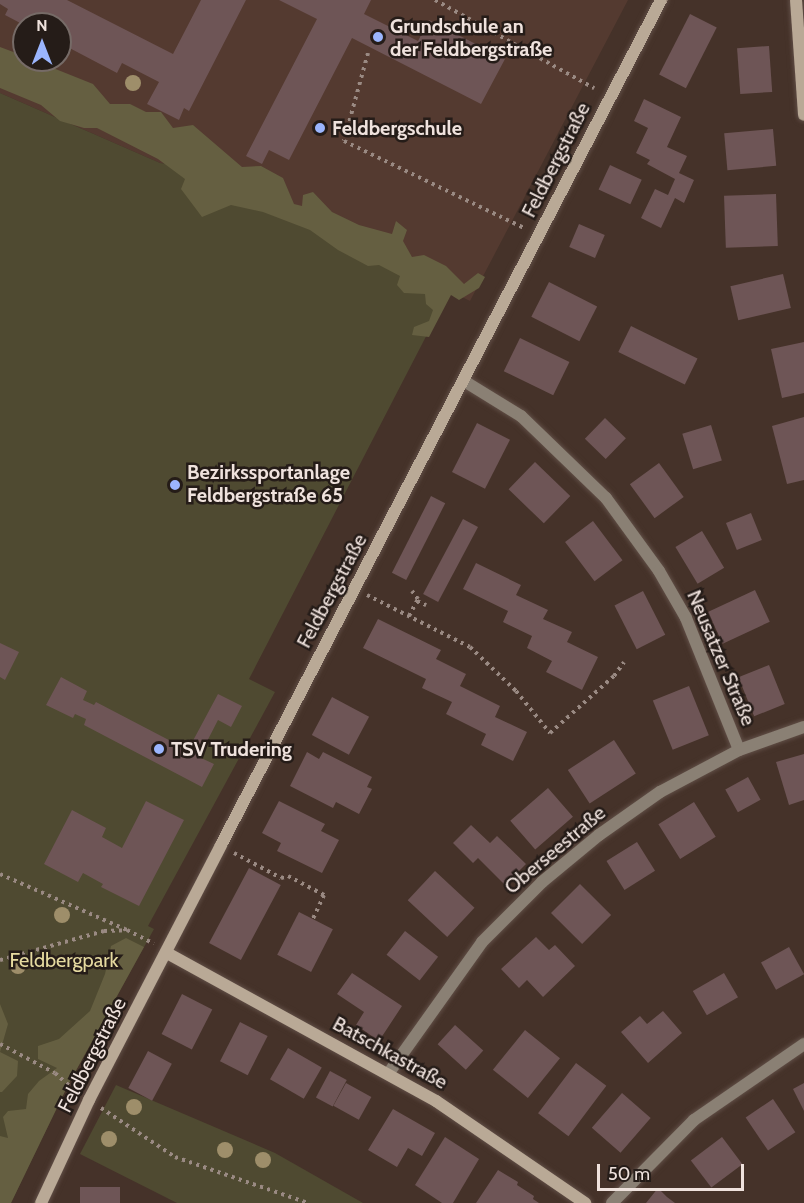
<!DOCTYPE html>
<meta charset="utf-8">
<style>
body{margin:0}
#map{position:relative;width:804px;height:1203px;overflow:hidden;background:#453229;font-family:Cabin,sans-serif}
div>[style]{position:absolute}
.built>*{inset:0;background:#543a30}
.green>*{inset:0;background:#4f4a31}
.forest>*{inset:0;background:#655f41}
.building>*{inset:0;background:#6e5556;transform-origin:0 0}
.path>*{height:4px;margin-top:-2px;transform-origin:0;background:repeating-linear-gradient(90deg,#9a8a83 0 3px,transparent 0 7.5px)}
.roads{filter:drop-shadow(0 0 2px #604e46) drop-shadow(0 0 2px #604e46)}
.street>*{height:12px;margin:-6px;padding:0 6px;transform-origin:6px;border-radius:6px;background:#8a8074}
.secondary>*{height:12px;margin:-6px;padding:0 6px;transform-origin:6px;border-radius:6px;background:#b9a996}
.trees>*{width:16px;height:16px;margin:-8px;border-radius:50%;background:#9e8e6a}
.dots>*{width:16px;height:16px;translate:-50% -50%;box-sizing:border-box;border:3px solid #251c18;border-radius:50%}
span{translate:-50% -50%;white-space:nowrap;text-align:center;line-height:1.15;-webkit-text-stroke:5px #251c18;paint-order:stroke}
.poi-label{font-size:20px;color:#efe2dd;font-weight:700}
.left{translate:0 -50%;text-align:left}
.street-label{font-size:20px;color:#efe2dd}
.park-label{font-size:20px;color:#e6daa0}
.north{position:absolute;left:12px;top:12px;width:60px;height:60px;box-sizing:border-box;background:#251c18;border:2px solid #766b67;border-radius:50%;rotate:0deg;font-size:16px;font-weight:700;line-height:24px;text-align:center;color:#efe2dd}
.north::after{content:'';display:block;margin:auto;width:21px;height:27px;background:#9bb5fd;clip-path:polygon(50% 0,100% 100%,50% 72%,0 100%)}
.scale{position:absolute;left:597px;top:1164px;width:147px;height:27px;box-sizing:border-box;border:3px solid #efe2dd;border-top:0;padding-left:8px;font-size:18px;line-height:21px;white-space:nowrap;color:#efe2dd;-webkit-text-stroke:4px #251c18;paint-order:stroke}
</style>
<div id="map">
<div class="built">
<i style="clip-path:polygon(evenodd,0 0,628px 0,470px 301px,208px 170px,160px 163px,0 93px,0 0,24px 24px,60px 24px,60px 60px,24px 60px,24px 24px)"></i>
</div>
<div class="green">
<i style="clip-path:polygon(0 93px,160px 163px,208px 170px,450px 290px,249px 679px,275px 692px,148px 926px,154px 929px,68px 1085px,11px 1203px,0 1203px)"></i>
<i style="clip-path:polygon(116px 1085px,275px 1153px,363px 1203px,177px 1203px,80px 1154px)"></i>
</div>
<div class="forest">
<i style="clip-path:polygon(0 47px,24px 56px,24px 60px,33px 60px,93px 84px,110px 104px,130px 104px,146px 112px,161px 112px,173px 128px,193px 125px,242px 167px,261px 166px,283px 178px,294px 204px,302px 206px,303px 195px,313px 192px,332px 212px,359px 225px,392px 234px,396px 221px,407px 230px,403px 241px,412px 257px,424px 255px,446px 266px,464px 284px,478px 273px,485px 277px,479px 288px,459px 300px,451px 295px,429px 337px,412px 335px,414px 327px,429px 321px,433px 310px,426px 304px,425px 294px,404px 293px,397px 285px,400px 276px,379px 265px,368px 266px,338px 250px,310px 230px,263px 212px,231px 205px,202px 217px,181px 189px,185px 179px,158px 159px,97px 128px,84px 128px,60px 121px,41px 105px,0 88px)"></i>
<i style="clip-path:polygon(126px 938px,144px 947px,68px 1085px,11px 1203px,0 1203px,0 1136px,8px 1138px,3px 1117px,8px 1111px,26px 1109px,28px 1094px,39px 1081px,57px 1068px,38px 1059px,38px 1046px,59px 1039px,90px 1011px,105px 974px,111px 946px)"></i>
<i style="clip-path:polygon(0 1004px,8px 1024px,0 1052px,18px 1061px,17px 1076px,2px 1092px,0 1092px)"></i>
</div>
<div class="building">
<i style="clip-path:polygon(0 0,67px 0,173px 54px,201px 0,246px 0,189px 111px,184px 108px,179px 120px,147px 104px,159px 82px,122px 63px,117px 73px,60px 43px,60px 24px,24px 25px,5px 15px,8px 9px,0 4px)"></i>
<i style="clip-path:polygon(279px 0,371px 0,364px 14px,418px 41px,429px 20px,505px 59px,481px 104px,352px 38px,289px 160px,269px 150px,262px 164px,246px 156px,317px 19px)"></i>
<i style="left:690px;top:14px;width:30px;height:68px;rotate:27deg"></i>
<i style="left:769px;top:46px;width:46px;height:32px;rotate:86deg"></i>
<i style="clip-path:polygon(644px 99px,681px 117px,667px 147px,687px 156px,679px 173px,694px 180px,684px 203px,675px 198px,661px 228px,641px 218px,655px 189px,668px 195px,675px 179px,647px 164px,650px 160px,636px 153px,648px 128px,634px 121px)"></i>
<i style="left:773px;top:129px;width:37px;height:49px;rotate:85deg"></i>
<i style="left:610px;top:165px;width:35px;height:27px;rotate:25deg"></i>
<i style="left:776px;top:194px;width:52px;height:52px;rotate:88deg"></i>
<i style="left:579px;top:224px;width:28px;height:25px;rotate:23deg"></i>
<i style="left:783px;top:274px;width:35px;height:54px;rotate:77deg"></i>
<i style="left:549px;top:282px;width:54px;height:39px;rotate:27deg"></i>
<i style="left:631px;top:326px;width:74px;height:29px;rotate:26deg"></i>
<i style="left:520px;top:338px;width:55px;height:37px;rotate:26deg"></i>
<i style="clip-path:polygon(804px 342px,804px 393px,782px 398px,771px 349px)"></i>
<i style="clip-path:polygon(804px 417px,804px 480px,787px 484px,772px 426px)"></i>
<i style="left:605px;top:418px;width:29px;height:29px;rotate:44deg"></i>
<i style="left:477px;top:423px;width:37px;height:55px;rotate:27deg"></i>
<i style="left:711px;top:425px;width:37px;height:30px;rotate:73deg"></i>
<i style="left:535px;top:462px;width:49px;height:38px;rotate:44deg"></i>
<i style="left:659px;top:463px;width:42px;height:36px;rotate:54deg"></i>
<i style="left:431px;top:496px;width:16px;height:86px;rotate:27deg"></i>
<i style="left:751px;top:513px;width:29px;height:27px;rotate:68deg"></i>
<i style="left:463px;top:519px;width:17px;height:85px;rotate:28deg"></i>
<i style="left:593px;top:521px;width:49px;height:35px;rotate:53deg"></i>
<i style="left:702px;top:531px;width:43px;height:31px;rotate:59deg"></i>
<i style="clip-path:polygon(476px 563px,521px 585px,516px 595px,548px 610px,543px 619px,572px 632px,567px 642px,598px 657px,582px 690px,546px 672px,552px 661px,527px 648px,532px 636px,503px 622px,508px 611px,463px 589px)"></i>
<i style="left:755px;top:590px;width:35px;height:52px;rotate:65deg"></i>
<i style="left:643px;top:591px;width:49px;height:32px;rotate:63deg"></i>
<i style="clip-path:polygon(378px 619px,441px 650px,436px 659px,466px 674px,460px 686px,500px 706px,495px 717px,527px 732px,513px 761px,481px 745px,486px 734px,446px 714px,452px 702px,422px 688px,426px 679px,363px 648px)"></i>
<i style="clip-path:polygon(0 643px,19px 652px,5px 680px,0 677px)"></i>
<i style="left:769px;top:665px;width:42px;height:33px;rotate:68deg"></i>
<i style="clip-path:polygon(61px 677px,87px 691px,83px 700px,94px 705px,96px 702px,188px 750px,218px 694px,242px 706px,231px 727px,218px 720px,199px 757px,214px 764px,202px 787px,84px 725px,86px 719px,75px 714px,73px 718px,46px 705px)"></i>
<i style="left:689px;top:686px;width:53px;height:39px;rotate:68deg"></i>
<i style="left:332px;top:697px;width:42px;height:43px;rotate:28deg"></i>
<i style="left:614px;top:740px;width:40px;height:55px;rotate:57deg"></i>
<i style="clip-path:polygon(307px 752px,319px 759px,323px 752px,372px 777px,367px 787px,372px 789px,359px 814px,336px 802px,333px 808px,290px 786px)"></i>
<i style="clip-path:polygon(804px 754px,804px 800px,789px 805px,776px 762px)"></i>
<i style="left:748px;top:777px;width:26px;height:26px;rotate:61deg"></i>
<i style="left:548px;top:788px;width:38px;height:50px;rotate:49deg"></i>
<i style="clip-path:polygon(146px 801px,184px 820px,139px 906px,101px 887px,103px 884px,83px 873px,78px 882px,44px 864px,72px 810px,106px 828px,102px 837px,122px 848px)"></i>
<i style="clip-path:polygon(279px 801px,325px 824px,321px 831px,339px 840px,322px 873px,277px 851px,281px 843px,262px 833px)"></i>
<i style="left:694px;top:802px;width:41px;height:42px;rotate:58deg"></i>
<i style="clip-path:polygon(471px 825px,490px 843px,497px 836px,526px 864px,505px 885px,478px 858px,473px 863px,453px 843px)"></i>
<i style="left:637px;top:842px;width:34px;height:36px;rotate:58deg"></i>
<i style="left:249px;top:868px;width:36px;height:85px;rotate:28deg"></i>
<i style="left:435px;top:871px;width:54px;height:40px;rotate:43deg"></i>
<i style="left:580px;top:884px;width:44px;height:41px;rotate:45deg"></i>
<i style="left:299px;top:912px;width:38px;height:48px;rotate:27deg"></i>
<i style="left:405px;top:931px;width:42px;height:30px;rotate:38deg"></i>
<i style="clip-path:polygon(536px 937px,549px 950px,555px 945px,575px 966px,543px 997px,527px 980px,519px 988px,501px 969px)"></i>
<i style="left:789px;top:947px;width:31px;height:32px;rotate:61deg"></i>
<i style="clip-path:polygon(352px 973px,402px 1006px,379px 1041px,356px 1025px,364px 1012px,337px 994px)"></i>
<i style="left:724px;top:973px;width:28px;height:36px;rotate:60deg"></i>
<i style="left:182px;top:994px;width:34px;height:45px;rotate:27deg"></i>
<i style="clip-path:polygon(663px 1011px,682px 1033px,648px 1063px,621px 1032px,640px 1016px,647px 1024px)"></i>
<i style="left:240px;top:1022px;width:31px;height:44px;rotate:27deg"></i>
<i style="left:455px;top:1025px;width:38px;height:26px;rotate:42deg"></i>
<i style="left:525px;top:1030px;width:45px;height:51px;rotate:39deg"></i>
<i style="left:288px;top:1048px;width:39px;height:36px;rotate:30deg"></i>
<i style="left:148px;top:1051px;width:27px;height:42px;rotate:28deg"></i>
<i style="left:576px;top:1063px;width:38px;height:63px;rotate:37deg"></i>
<i style="left:330px;top:1071px;width:19px;height:30px;rotate:28deg"></i>
<i style="left:346px;top:1083px;width:29px;height:26px;rotate:29deg"></i>
<i style="clip-path:polygon(804px 1083px,804px 1111px,793px 1089px)"></i>
<i style="left:622px;top:1093px;width:38px;height:46px;rotate:41deg"></i>
<i style="left:773px;top:1099px;width:40px;height:33px;rotate:56deg"></i>
<i style="clip-path:polygon(393px 1109px,435px 1133px,422px 1156px,408px 1148px,397px 1167px,368px 1150px)"></i>
<i style="clip-path:polygon(445px 1137px,479px 1159px,453px 1203px,442px 1203px,415px 1185px)"></i>
<i style="left:722px;top:1137px;width:34px;height:39px;rotate:53deg"></i>
<i style="clip-path:polygon(498px 1170px,518px 1182px,517px 1185px,534px 1196px,533px 1199px,539px 1203px,476px 1203px)"></i>
<i style="left:80px;top:1187px;width:40px;height:16px"></i>
<i style="clip-path:polygon(658px 1188px,667px 1197px,675px 1203px,646px 1203px)"></i>
</div>
<div class="path">
<i style="left:435px;top:0;width:182px;rotate:29deg"></i>
<i style="left:368px;top:53px;width:91px;rotate:105.3deg"></i>
<i style="left:344px;top:141px;width:202px;rotate:25.8deg"></i>
<i style="left:367px;top:595px;width:115px;rotate:26.8deg"></i>
<i style="left:470px;top:647px;width:64px;rotate:43.7deg"></i>
<i style="left:516px;top:691px;width:54px;rotate:51deg"></i>
<i style="left:550px;top:733px;width:86px;rotate:-41.7deg"></i>
<i style="left:614px;top:676px;width:17px;rotate:-54deg"></i>
<i style="left:417px;top:601px;width:10px;rotate:24deg"></i>
<i style="left:409px;top:616px;width:19px;rotate:-62deg"></i>
<i style="left:418px;top:599px;width:10px;rotate:-127deg"></i>
<i style="left:234px;top:853px;width:53px;rotate:28deg"></i>
<i style="left:281px;top:878px;width:7px;rotate:-16deg"></i>
<i style="left:288px;top:876px;width:41px;rotate:27.8deg"></i>
<i style="left:324px;top:895px;width:26px;rotate:115deg"></i>
<i style="left:0;top:874px;width:139px;rotate:23.8deg"></i>
<i style="left:0;top:960px;width:108px;rotate:-15.6deg"></i>
<i style="left:104px;top:931px;width:23px;rotate:-2deg"></i>
<i style="left:127px;top:930px;width:30px;rotate:27deg"></i>
<i style="left:0;top:1044px;width:62px;rotate:27.8deg"></i>
<i style="left:55px;top:1073px;width:30px;rotate:42deg"></i>
<i style="left:101px;top:1108px;width:89px;rotate:33.5deg"></i>
<i style="left:175px;top:1157px;width:141px;rotate:19.1deg"></i>
</div>
<div class="roads">
<div class="street">
<i style="left:464px;top:381px;width:67px;rotate:31.6deg"></i>
<i style="left:521px;top:416px;width:118px;rotate:44deg"></i>
<i style="left:606px;top:498px;width:90px;rotate:54deg"></i>
<i style="left:659px;top:571px;width:54px;rotate:60.1deg"></i>
<i style="left:686px;top:618px;width:142px;rotate:68.1deg"></i>
<i style="left:388px;top:1074px;width:162px;rotate:-54.5deg"></i>
<i style="left:482px;top:942px;width:85px;rotate:-45deg"></i>
<i style="left:542px;top:882px;width:74px;rotate:-39.5deg"></i>
<i style="left:599px;top:835px;width:75px;rotate:-35.2deg"></i>
<i style="left:660px;top:792px;width:89px;rotate:-28deg"></i>
<i style="left:739px;top:750px;width:69px;rotate:-19.5deg"></i>
<i style="left:612px;top:1203px;width:117px;rotate:-45.3deg"></i>
<i style="left:694px;top:1120px;width:134px;rotate:-34.6deg"></i>
</div>
<div class="secondary">
<i style="left:796px;top:0;width:115px;rotate:86deg"></i>
<i style="left:167px;top:953px;width:307px;rotate:28.8deg"></i>
<i style="left:436px;top:1101px;width:181px;rotate:34.4deg"></i>
<i style="left:41px;top:1203px;width:114px;rotate:-65deg"></i>
<i style="left:89px;top:1100px;width:287px;rotate:-62.6deg"></i>
<i style="left:221px;top:845px;width:953px;rotate:-62.49deg"></i>
</div>
</div>
<div class="trees">
<i style="left:133px;top:83px"></i>
<i style="left:62px;top:915px"></i>
<i style="left:18px;top:966px"></i>
<i style="left:134px;top:1107px"></i>
<i style="left:109px;top:1139px"></i>
<i style="left:225px;top:1150px"></i>
<i style="left:263px;top:1160px"></i>
</div>
<div class="dots">
<i style="left:378px;top:37px;background:#9bb5fd"></i>
<i style="left:320px;top:128px;background:#9bb5fd"></i>
<i style="left:175px;top:485px;background:#9bb5fd"></i>
<i style="left:159px;top:749px;background:#9bb5fd"></i>
</div>
<div class="poi-label">
<span class="left" style="left:390px;top:38px">Grundschule an<br>der Feldbergstraße</span>
<span class="left" style="left:332px;top:128px">Feldbergschule</span>
<span class="left" style="left:187px;top:484px">Bezirkssportanlage<br>Feldbergstraße 65</span>
<span class="left" style="left:171px;top:749px">TSV Trudering</span>
</div>
<div class="street-label">
<span style="left:556px;top:160px;rotate:-63deg">Feldbergstraße</span>
<span style="left:332px;top:591px;rotate:-62deg">Feldbergstraße</span>
<span style="left:721px;top:658px;rotate:67deg">Neusatzer Straße</span>
<span style="left:555px;top:850px;rotate:-40deg">Oberseestraße</span>
<span style="left:390px;top:1053px;rotate:29deg">Batschkastraße</span>
<span style="left:92px;top:1055px;rotate:-63deg">Feldbergstraße</span>
</div>
<div class="park-label">
<span style="left:64px;top:960px">Feldbergpark</span>
</div>
<div class="north">N</div>
<div class="scale">50 m</div>
</div>
